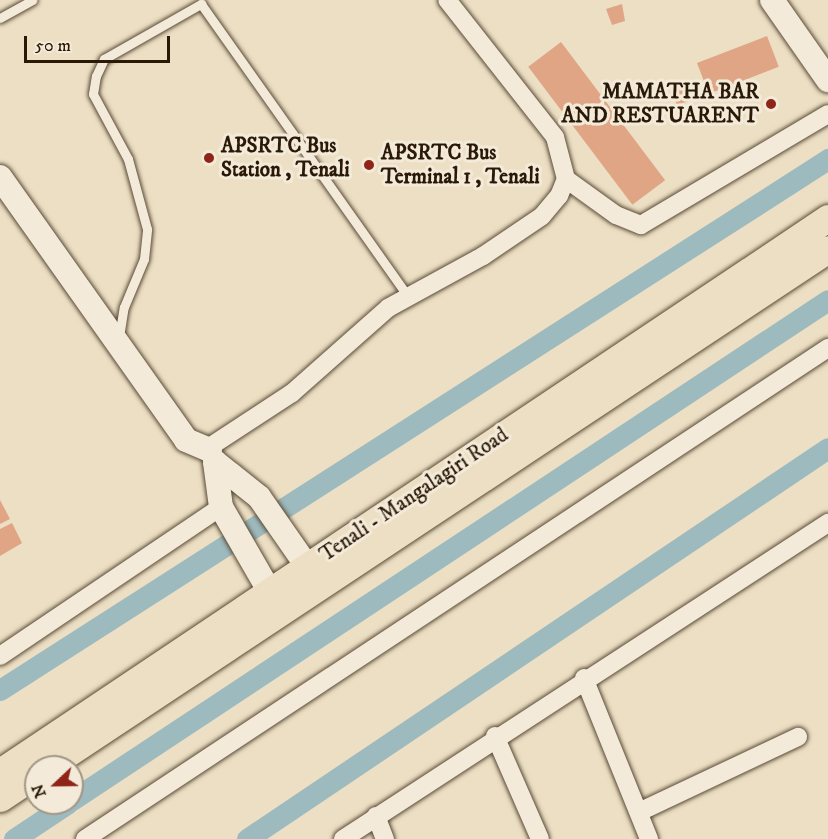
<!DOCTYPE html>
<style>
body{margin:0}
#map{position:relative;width:828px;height:839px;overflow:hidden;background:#ecdfc4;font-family:"IM FELL DW Pica",serif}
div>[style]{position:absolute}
.canal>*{height:21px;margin:-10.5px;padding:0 10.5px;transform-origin:10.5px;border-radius:10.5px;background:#9dbabe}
.building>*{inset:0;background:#dfa585;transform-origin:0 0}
.roads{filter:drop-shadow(0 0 2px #5a4a36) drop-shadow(0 0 2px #5a4a36)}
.lane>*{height:9px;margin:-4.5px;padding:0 4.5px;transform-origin:4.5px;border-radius:4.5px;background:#f3ead9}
.street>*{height:18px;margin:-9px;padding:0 9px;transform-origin:9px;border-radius:9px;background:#f3ead9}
.secondary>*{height:24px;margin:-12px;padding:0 12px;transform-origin:12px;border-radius:12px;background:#f3ead9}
.primary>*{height:27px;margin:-13.5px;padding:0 13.5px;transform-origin:13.5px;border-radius:13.5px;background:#ecdfc4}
.dots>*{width:16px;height:16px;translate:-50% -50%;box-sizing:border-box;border:3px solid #f3ead9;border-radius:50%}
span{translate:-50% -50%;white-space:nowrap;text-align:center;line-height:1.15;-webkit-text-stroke:6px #f3ead9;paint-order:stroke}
.poi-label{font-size:21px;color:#291906;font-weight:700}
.right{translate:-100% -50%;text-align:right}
.left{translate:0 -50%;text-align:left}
.street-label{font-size:21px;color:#291906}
.north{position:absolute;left:24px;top:755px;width:60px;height:60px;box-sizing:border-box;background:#f3ead9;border:2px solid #a29685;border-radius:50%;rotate:248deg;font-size:16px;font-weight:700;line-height:24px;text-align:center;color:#291906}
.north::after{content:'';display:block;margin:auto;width:21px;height:27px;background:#8f2418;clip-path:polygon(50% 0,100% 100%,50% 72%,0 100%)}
.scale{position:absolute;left:24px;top:36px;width:146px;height:27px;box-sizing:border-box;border:3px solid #291906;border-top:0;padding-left:8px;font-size:18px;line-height:21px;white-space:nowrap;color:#291906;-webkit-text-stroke:4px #f3ead9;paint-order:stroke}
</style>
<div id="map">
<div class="canal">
<i style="left:0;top:690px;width:984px;rotate:-32.67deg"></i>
<i style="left:72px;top:800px;width:906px;rotate:-33.48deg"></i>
<i style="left:14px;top:839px;width:65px;rotate:-33.7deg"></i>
<i style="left:247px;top:839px;width:700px;rotate:-33.94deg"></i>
</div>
<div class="building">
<i style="clip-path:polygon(622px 4px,625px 21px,612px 25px,606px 9px)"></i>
<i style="left:767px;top:36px;width:33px;height:75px;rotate:69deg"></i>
<i style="left:561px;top:42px;width:173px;height:41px;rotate:53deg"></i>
<i style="clip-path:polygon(687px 85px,689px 101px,677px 105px,671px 90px)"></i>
<i style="clip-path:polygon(0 500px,10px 519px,0 524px)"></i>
<i style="clip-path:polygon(12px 523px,22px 543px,0 556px,0 529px)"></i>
</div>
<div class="roads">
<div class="lane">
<i style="left:0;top:18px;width:37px;rotate:-29deg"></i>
<i style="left:119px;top:337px;width:30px;rotate:-81deg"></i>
<i style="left:124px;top:307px;width:52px;rotate:-67.4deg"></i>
<i style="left:144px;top:259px;width:30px;rotate:-84deg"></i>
<i style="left:147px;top:229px;width:73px;rotate:-105.2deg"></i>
<i style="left:128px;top:159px;width:74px;rotate:-118.3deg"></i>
<i style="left:93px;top:94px;width:18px;rotate:-81deg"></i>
<i style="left:96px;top:76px;width:19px;rotate:-65deg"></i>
<i style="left:104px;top:59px;width:112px;rotate:-29.6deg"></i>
<i style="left:201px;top:4px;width:357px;rotate:54.7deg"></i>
</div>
<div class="street">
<i style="left:566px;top:179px;width:62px;rotate:35.8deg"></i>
<i style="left:616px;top:215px;width:27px;rotate:22deg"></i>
<i style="left:641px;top:225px;width:217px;rotate:-30.7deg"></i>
<i style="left:214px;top:460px;width:14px;rotate:-102deg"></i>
<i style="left:211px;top:446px;width:97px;rotate:-33.2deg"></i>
<i style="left:292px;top:393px;width:128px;rotate:-41.5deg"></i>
<i style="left:388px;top:308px;width:108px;rotate:-28.7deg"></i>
<i style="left:483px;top:256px;width:71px;rotate:-34.1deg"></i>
<i style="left:542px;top:216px;width:26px;rotate:-50deg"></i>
<i style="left:559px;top:196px;width:18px;rotate:-68deg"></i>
<i style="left:566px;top:179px;width:43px;rotate:-104.7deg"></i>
<i style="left:555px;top:137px;width:174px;rotate:-128.2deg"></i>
<i style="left:0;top:656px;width:267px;rotate:-34deg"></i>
<i style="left:584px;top:678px;width:174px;rotate:68deg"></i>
<i style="left:495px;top:736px;width:112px;rotate:66.4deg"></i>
<i style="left:639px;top:812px;width:176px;rotate:-25.3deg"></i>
<i style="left:376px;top:816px;width:25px;rotate:69deg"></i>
<i style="left:85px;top:839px;width:891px;rotate:-33.46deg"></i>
<i style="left:343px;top:839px;width:579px;rotate:-33.09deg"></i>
</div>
<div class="secondary">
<i style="left:772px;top:0;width:98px;rotate:55deg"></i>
<i style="left:0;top:177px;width:322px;rotate:54.7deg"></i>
<i style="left:186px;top:440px;width:26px;rotate:23deg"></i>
<i style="left:215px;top:462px;width:45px;rotate:82.4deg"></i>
<i style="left:221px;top:507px;width:116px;rotate:60.1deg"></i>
<i style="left:215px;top:462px;width:56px;rotate:38.5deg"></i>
<i style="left:259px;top:497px;width:103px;rotate:55.2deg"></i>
</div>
<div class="primary">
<i style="left:47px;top:767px;width:937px;rotate:-33.55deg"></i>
<i style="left:0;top:772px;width:996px;rotate:-33.79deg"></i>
<i style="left:0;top:798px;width:43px;rotate:-33.7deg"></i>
</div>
</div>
<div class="dots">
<i style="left:771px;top:104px;background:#8f2418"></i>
<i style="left:209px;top:158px;background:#8f2418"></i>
<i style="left:369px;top:165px;background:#8f2418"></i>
</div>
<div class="poi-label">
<span class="right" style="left:759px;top:104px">MAMATHA BAR<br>AND RESTUARENT</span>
<span class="left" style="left:221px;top:158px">APSRTC Bus<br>Station , Tenali</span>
<span class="left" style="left:381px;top:165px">APSRTC Bus<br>Terminal 1 , Tenali</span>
</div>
<div class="street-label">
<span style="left:414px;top:495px;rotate:-34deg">Tenali - Mangalagiri Road</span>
</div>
<div class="north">N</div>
<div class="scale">50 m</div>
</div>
